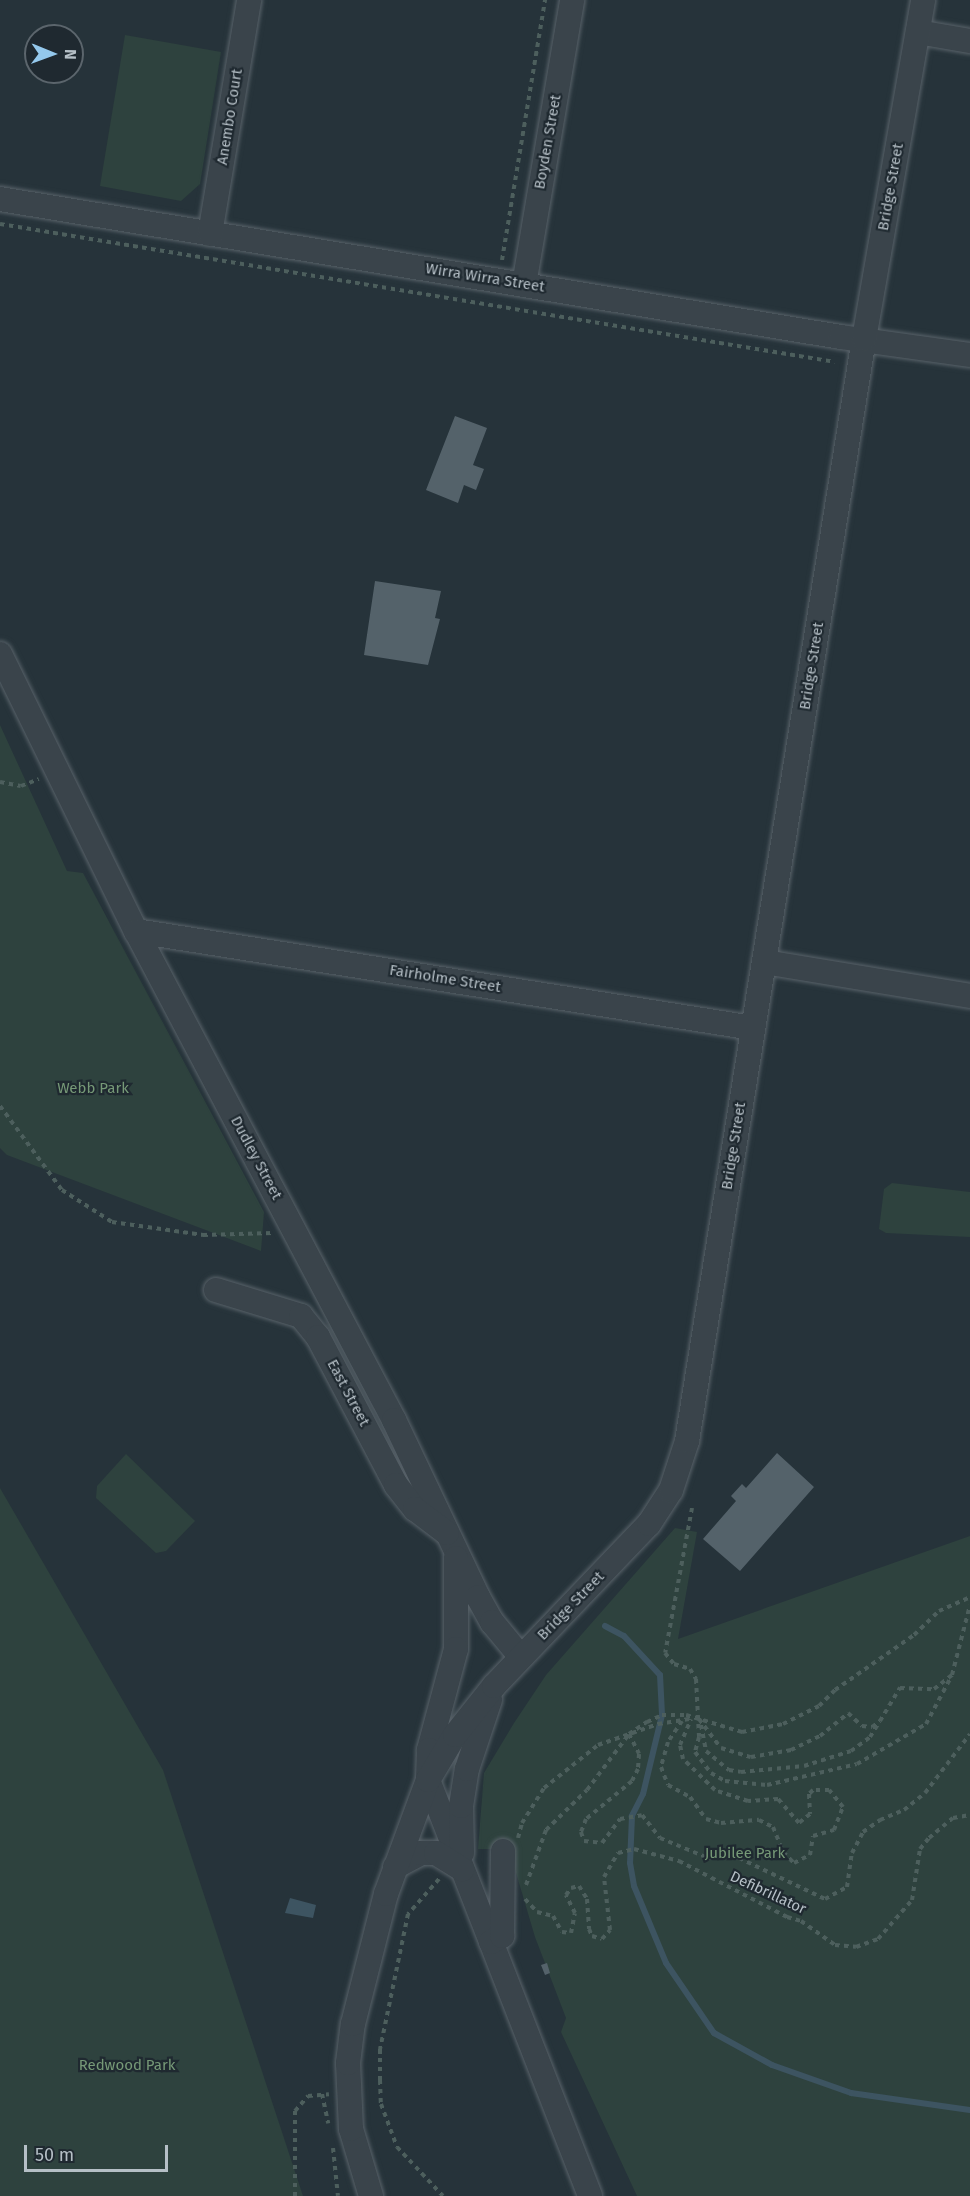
<!DOCTYPE html>
<style>
body{margin:0}
#map{position:relative;width:970px;height:2196px;overflow:hidden;background:#26333a;font-family:"Fira Sans",sans-serif}
div>[style]{position:absolute}
.green>*{inset:0;background:#2e423e}
.water>*{inset:0;background:#3d5461}
.stream>*{height:6px;margin:-3px;padding:0 3px;transform-origin:3px;border-radius:3px;background:#3d5461}
.building>*{inset:0;background:#54626a}
.path>*{height:4px;margin-top:-2px;transform-origin:0;background:repeating-linear-gradient(90deg,#4d5f5d 0 4.5px,transparent 0 9px)}
.roads{filter:drop-shadow(0 0 2px #586269) drop-shadow(0 0 2px #586269)}
.minor>*{height:24px;margin:-12px;padding:0 12px;transform-origin:12px;border-radius:12px;background:#3a444b}
span{translate:-50% -50%;white-space:nowrap;text-align:center;line-height:1.15;-webkit-text-stroke:4.5px #1f2930;paint-order:stroke}
.street-label{font-size:15px;color:#b5bfc6}
.park-label{font-size:15px;color:#769977}
.north{position:absolute;left:24px;top:24px;width:60px;height:60px;box-sizing:border-box;background:#1f2930;border:2px solid #5b656c;border-radius:50%;rotate:91deg;font-size:16px;font-weight:700;line-height:24px;text-align:center;color:#b5bfc6}
.north::after{content:'';display:block;margin:auto;width:21px;height:27px;background:#94c8ec;clip-path:polygon(50% 0,100% 100%,50% 72%,0 100%)}
.scale{position:absolute;left:24px;top:2145px;width:144px;height:27px;box-sizing:border-box;border:3px solid #b5bfc6;border-top:0;padding-left:8px;font-size:18px;line-height:21px;white-space:nowrap;color:#b5bfc6;-webkit-text-stroke:4px #1f2930;paint-order:stroke}
</style>
<div id="map">
<div class="green">
<i style="clip-path:polygon(125px 35px,221px 52px,200px 184px,181px 201px,100px 186px)"></i>
<i style="clip-path:polygon(0 725px,67px 871px,83px 873px,264px 1212px,261px 1251px,7px 1155px,0 1148px)"></i>
<i style="clip-path:polygon(892px 1183px,970px 1192px,970px 1237px,886px 1233px,879px 1229px,884px 1189px)"></i>
<i style="clip-path:polygon(126px 1454px,195px 1521px,166px 1551px,156px 1553px,96px 1498px,97px 1486px)"></i>
<i style="clip-path:polygon(0 1488px,163px 1770px,303px 2196px,0 2196px)"></i>
<i style="clip-path:polygon(675px 1528px,697px 1532px,678px 1639px,970px 1536px,970px 2196px,637px 2196px,561px 2032px,566px 2018px,535px 1937px,509px 1849px,478px 1849px,484px 1773px,514px 1723px,546px 1675px)"></i>
</div>
<div class="water">
<i style="clip-path:polygon(290px 1898px,316px 1905px,313px 1918px,285px 1913px)"></i>
</div>
<div class="stream">
<i style="left:605px;top:1626px;width:21px;rotate:28deg"></i>
<i style="left:624px;top:1636px;width:53px;rotate:47.3deg"></i>
<i style="left:660px;top:1675px;width:40px;rotate:87.1deg"></i>
<i style="left:662px;top:1715px;width:81px;rotate:103.5deg"></i>
<i style="left:643px;top:1794px;width:25px;rotate:117deg"></i>
<i style="left:632px;top:1816px;width:47px;rotate:92.4deg"></i>
<i style="left:630px;top:1863px;width:23px;rotate:80deg"></i>
<i style="left:634px;top:1886px;width:83px;rotate:67.4deg"></i>
<i style="left:666px;top:1963px;width:85px;rotate:55.6deg"></i>
<i style="left:714px;top:2033px;width:66px;rotate:28.9deg"></i>
<i style="left:772px;top:2065px;width:84px;rotate:19.5deg"></i>
<i style="left:851px;top:2093px;width:120px;rotate:8.1deg"></i>
</div>
<div class="building">
<i style="clip-path:polygon(455px 416px,487px 428px,473px 465px,484px 469px,476px 490px,464px 485px,458px 503px,426px 490px)"></i>
<i style="clip-path:polygon(375px 581px,441px 591px,435px 618px,440px 619px,428px 665px,364px 655px)"></i>
<i style="clip-path:polygon(777px 1453px,814px 1487px,740px 1571px,703px 1539px,736px 1501px,731px 1496px,742px 1484px,746px 1488px)"></i>
<i style="clip-path:polygon(547px 1963px,550px 1973px,545px 1975px,541px 1965px)"></i>
</div>
<div class="path">
<i style="left:0;top:224px;width:846px;rotate:9.38deg"></i>
<i style="left:502px;top:260px;width:264px;rotate:-80.6deg"></i>
<i style="left:0;top:782px;width:21px;rotate:11deg"></i>
<i style="left:21px;top:786px;width:19px;rotate:-21deg"></i>
<i style="left:0;top:1106px;width:104px;rotate:53.6deg"></i>
<i style="left:62px;top:1190px;width:59px;rotate:32.6deg"></i>
<i style="left:112px;top:1222px;width:92px;rotate:8.1deg"></i>
<i style="left:203px;top:1235px;width:71px;rotate:-1.6deg"></i>
<i style="left:692px;top:1508px;width:147px;rotate:100.5deg"></i>
<i style="left:665px;top:1653px;width:14px;rotate:51deg"></i>
<i style="left:674px;top:1664px;width:17px;rotate:17deg"></i>
<i style="left:690px;top:1669px;width:12px;rotate:59deg"></i>
<i style="left:696px;top:1679px;width:58px;rotate:87deg"></i>
<i style="left:699px;top:1737px;width:16px;rotate:105deg"></i>
<i style="left:695px;top:1752px;width:26px;rotate:53deg"></i>
<i style="left:711px;top:1773px;width:16px;rotate:30deg"></i>
<i style="left:725px;top:1781px;width:42px;rotate:5.4deg"></i>
<i style="left:767px;top:1785px;width:92px;rotate:-13.1deg"></i>
<i style="left:857px;top:1764px;width:80px;rotate:-30.1deg"></i>
<i style="left:926px;top:1724px;width:55px;rotate:-62deg"></i>
<i style="left:699px;top:1719px;width:36px;rotate:53deg"></i>
<i style="left:721px;top:1748px;width:31px;rotate:17deg"></i>
<i style="left:751px;top:1757px;width:41px;rotate:-9.9deg"></i>
<i style="left:791px;top:1750px;width:32px;rotate:-26deg"></i>
<i style="left:820px;top:1736px;width:36px;rotate:-39deg"></i>
<i style="left:848px;top:1713px;width:19px;rotate:43deg"></i>
<i style="left:862px;top:1726px;width:10px;rotate:6deg"></i>
<i style="left:872px;top:1727px;width:10px;rotate:-37deg"></i>
<i style="left:880px;top:1721px;width:39px;rotate:-59deg"></i>
<i style="left:900px;top:1688px;width:34px;rotate:2deg"></i>
<i style="left:934px;top:1689px;width:23px;rotate:-38deg"></i>
<i style="left:952px;top:1675px;width:72px;rotate:-75.6deg"></i>
<i style="left:682px;top:1721px;width:25px;rotate:124deg"></i>
<i style="left:668px;top:1742px;width:26px;rotate:106deg"></i>
<i style="left:661px;top:1767px;width:19px;rotate:69deg"></i>
<i style="left:668px;top:1785px;width:25px;rotate:29deg"></i>
<i style="left:690px;top:1797px;width:27px;rotate:54deg"></i>
<i style="left:706px;top:1819px;width:16px;rotate:15deg"></i>
<i style="left:721px;top:1823px;width:38px;rotate:-5deg"></i>
<i style="left:759px;top:1820px;width:16px;rotate:27deg"></i>
<i style="left:773px;top:1827px;width:27px;rotate:68deg"></i>
<i style="left:783px;top:1852px;width:16px;rotate:45deg"></i>
<i style="left:794px;top:1863px;width:18px;rotate:-27deg"></i>
<i style="left:810px;top:1855px;width:19px;rotate:-81deg"></i>
<i style="left:813px;top:1836px;width:22px;rotate:-16deg"></i>
<i style="left:834px;top:1830px;width:25px;rotate:-69deg"></i>
<i style="left:843px;top:1807px;width:22px;rotate:-129deg"></i>
<i style="left:829px;top:1790px;width:16px;rotate:180deg"></i>
<i style="left:813px;top:1790px;width:6px;rotate:135deg"></i>
<i style="left:809px;top:1794px;width:20px;rotate:87deg"></i>
<i style="left:810px;top:1814px;width:14px;rotate:141deg"></i>
<i style="left:799px;top:1823px;width:32px;rotate:-131deg"></i>
<i style="left:778px;top:1799px;width:30px;rotate:176deg"></i>
<i style="left:748px;top:1801px;width:35px;rotate:-162deg"></i>
<i style="left:715px;top:1790px;width:45px;rotate:-135.9deg"></i>
<i style="left:683px;top:1759px;width:14px;rotate:-102deg"></i>
<i style="left:680px;top:1745px;width:28px;rotate:-67deg"></i>
<i style="left:701px;top:1725px;width:26px;rotate:79deg"></i>
<i style="left:706px;top:1751px;width:30px;rotate:40deg"></i>
<i style="left:729px;top:1770px;width:12px;rotate:9deg"></i>
<i style="left:741px;top:1772px;width:63px;rotate:-5.4deg"></i>
<i style="left:804px;top:1766px;width:49px;rotate:-17.7deg"></i>
<i style="left:851px;top:1751px;width:24px;rotate:-36deg"></i>
<i style="left:870px;top:1737px;width:15px;rotate:-58deg"></i>
<i style="left:629px;top:1734px;width:22px;rotate:63deg"></i>
<i style="left:639px;top:1754px;width:15px;rotate:94deg"></i>
<i style="left:638px;top:1769px;width:13px;rotate:117deg"></i>
<i style="left:632px;top:1781px;width:60px;rotate:140.4deg"></i>
<i style="left:586px;top:1819px;width:14px;rotate:111deg"></i>
<i style="left:581px;top:1832px;width:9px;rotate:72deg"></i>
<i style="left:584px;top:1841px;width:18px;rotate:6deg"></i>
<i style="left:602px;top:1843px;width:30px;rotate:-53deg"></i>
<i style="left:620px;top:1819px;width:22px;rotate:-10deg"></i>
<i style="left:642px;top:1815px;width:29px;rotate:52deg"></i>
<i style="left:660px;top:1838px;width:52px;rotate:22.6deg"></i>
<i style="left:708px;top:1858px;width:31px"></i>
<i style="left:739px;top:1858px;width:95px;rotate:25.5deg"></i>
<i style="left:825px;top:1899px;width:25px;rotate:-29deg"></i>
<i style="left:847px;top:1887px;width:34px;rotate:-82deg"></i>
<i style="left:852px;top:1853px;width:24px;rotate:-62deg"></i>
<i style="left:863px;top:1832px;width:21px;rotate:-35deg"></i>
<i style="left:880px;top:1820px;width:26px;rotate:-23deg"></i>
<i style="left:904px;top:1810px;width:27px;rotate:-39deg"></i>
<i style="left:925px;top:1793px;width:74px;rotate:-52.7deg"></i>
<i style="left:518px;top:1838px;width:16px;rotate:-75deg"></i>
<i style="left:522px;top:1823px;width:41px;rotate:-57.8deg"></i>
<i style="left:544px;top:1788px;width:69px;rotate:-38.5deg"></i>
<i style="left:598px;top:1745px;width:64px;rotate:-19.3deg"></i>
<i style="left:658px;top:1724px;width:33px;rotate:-9deg"></i>
<i style="left:439px;top:1879px;width:47px;rotate:131.5deg"></i>
<i style="left:408px;top:1914px;width:138px;rotate:101.7deg"></i>
<i style="left:380px;top:2049px;width:31px;rotate:90deg"></i>
<i style="left:380px;top:2080px;width:24px;rotate:88deg"></i>
<i style="left:381px;top:2104px;width:46px;rotate:69.6deg"></i>
<i style="left:397px;top:2147px;width:67px;rotate:46.8deg"></i>
<i style="left:526px;top:1885px;width:59px;rotate:-70deg"></i>
<i style="left:546px;top:1830px;width:57px;rotate:-44.3deg"></i>
<i style="left:587px;top:1790px;width:70px;rotate:-53.1deg"></i>
<i style="left:629px;top:1734px;width:22px;rotate:-34deg"></i>
<i style="left:647px;top:1722px;width:17px;rotate:-25deg"></i>
<i style="left:662px;top:1715px;width:24px"></i>
<i style="left:686px;top:1715px;width:59px;rotate:16.9deg"></i>
<i style="left:742px;top:1732px;width:42px;rotate:-11deg"></i>
<i style="left:783px;top:1724px;width:40px;rotate:-26.6deg"></i>
<i style="left:819px;top:1706px;width:23px;rotate:-45deg"></i>
<i style="left:835px;top:1690px;width:96px;rotate:-34.8deg"></i>
<i style="left:914px;top:1635px;width:35px;rotate:-44deg"></i>
<i style="left:939px;top:1611px;width:34px;rotate:-24deg"></i>
<i style="left:525px;top:1899px;width:18px;rotate:47deg"></i>
<i style="left:537px;top:1912px;width:16px;rotate:14deg"></i>
<i style="left:553px;top:1916px;width:18px;rotate:61deg"></i>
<i style="left:562px;top:1932px;width:9px;rotate:6deg"></i>
<i style="left:571px;top:1933px;width:20px;rotate:-79deg"></i>
<i style="left:575px;top:1913px;width:20px;rotate:-117deg"></i>
<i style="left:566px;top:1895px;width:9px;rotate:-54deg"></i>
<i style="left:571px;top:1888px;width:8px;rotate:-14deg"></i>
<i style="left:579px;top:1886px;width:15px;rotate:58deg"></i>
<i style="left:587px;top:1899px;width:30px;rotate:86deg"></i>
<i style="left:589px;top:1929px;width:8px;rotate:67deg"></i>
<i style="left:592px;top:1936px;width:10px;rotate:17deg"></i>
<i style="left:602px;top:1939px;width:12px;rotate:-48deg"></i>
<i style="left:610px;top:1930px;width:53px;rotate:-96.5deg"></i>
<i style="left:604px;top:1877px;width:28px;rotate:-60deg"></i>
<i style="left:618px;top:1853px;width:16px;rotate:-14deg"></i>
<i style="left:634px;top:1849px;width:47px;rotate:14.9deg"></i>
<i style="left:679px;top:1861px;width:122px;rotate:27.4deg"></i>
<i style="left:787px;top:1917px;width:15px;rotate:16deg"></i>
<i style="left:801px;top:1921px;width:42px;rotate:35.2deg"></i>
<i style="left:835px;top:1945px;width:21px;rotate:5deg"></i>
<i style="left:856px;top:1947px;width:23px;rotate:-20deg"></i>
<i style="left:878px;top:1939px;width:52px;rotate:-48.9deg"></i>
<i style="left:912px;top:1900px;width:52px;rotate:-81.1deg"></i>
<i style="left:920px;top:1849px;width:14px;rotate:-51deg"></i>
<i style="left:929px;top:1838px;width:31px;rotate:-40deg"></i>
<i style="left:953px;top:1818px;width:17px;rotate:-10deg"></i>
<i style="left:322px;top:2094px;width:30px;rotate:78deg"></i>
<i style="left:333px;top:2148px;width:48px;rotate:84.1deg"></i>
<i style="left:295px;top:2196px;width:85px;rotate:-90deg"></i>
<i style="left:295px;top:2111px;width:20px;rotate:-49deg"></i>
<i style="left:308px;top:2096px;width:21px;rotate:-5deg"></i>
</div>
<div class="roads">
<div class="minor">
<i style="left:918px;top:32px;width:53px;rotate:9.8deg"></i>
<i style="left:0;top:199px;width:852px;rotate:9.32deg"></i>
<i style="left:841px;top:337px;width:130px;rotate:7.9deg"></i>
<i style="left:210px;top:234px;width:237px;rotate:-80.5deg"></i>
<i style="left:524px;top:285px;width:289px;rotate:-80.4deg"></i>
<i style="left:0;top:654px;width:309px;rotate:63.9deg"></i>
<i style="left:136px;top:931px;width:553px;rotate:62.18deg"></i>
<i style="left:394px;top:1420px;width:196px;rotate:64.6deg"></i>
<i style="left:478px;top:1597px;width:29px;rotate:61deg"></i>
<i style="left:492px;top:1622px;width:44px;rotate:50.5deg"></i>
<i style="left:136px;top:931px;width:625px;rotate:8.93deg"></i>
<i style="left:765px;top:962px;width:208px;rotate:9.4deg"></i>
<i style="left:216px;top:1290px;width:89px;rotate:17deg"></i>
<i style="left:301px;top:1316px;width:27px;rotate:51deg"></i>
<i style="left:318px;top:1337px;width:167px;rotate:62.2deg"></i>
<i style="left:396px;top:1485px;width:31px;rotate:52deg"></i>
<i style="left:415px;top:1509px;width:40px;rotate:37deg"></i>
<i style="left:456px;top:1558px;width:91px;rotate:90deg"></i>
<i style="left:456px;top:1649px;width:105px;rotate:105deg"></i>
<i style="left:429px;top:1750px;width:30px;rotate:92deg"></i>
<i style="left:428px;top:1780px;width:446px;rotate:68.7deg"></i>
<i style="left:462px;top:1853px;width:47px;rotate:-91.2deg"></i>
<i style="left:461px;top:1806px;width:37px;rotate:-81deg"></i>
<i style="left:467px;top:1769px;width:73px;rotate:-71.6deg"></i>
<i style="left:395px;top:1867px;width:30px;rotate:-28deg"></i>
<i style="left:421px;top:1853px;width:15px"></i>
<i style="left:436px;top:1853px;width:31px;rotate:32deg"></i>
<i style="left:491px;top:1942px;width:13px;rotate:-29deg"></i>
<i style="left:502px;top:1936px;width:85px;rotate:-89.3deg"></i>
<i style="left:371px;top:2196px;width:70px;rotate:-106.6deg"></i>
<i style="left:351px;top:2129px;width:66px;rotate:-92.6deg"></i>
<i style="left:348px;top:2063px;width:39px;rotate:-83deg"></i>
<i style="left:353px;top:2024px;width:134px;rotate:-75.8deg"></i>
<i style="left:386px;top:1894px;width:121px;rotate:-69.8deg"></i>
<i style="left:428px;top:1780px;width:52px;rotate:-59deg"></i>
<i style="left:455px;top:1735px;width:63px;rotate:-51.5deg"></i>
<i style="left:494px;top:1686px;width:224px;rotate:-46.3deg"></i>
<i style="left:649px;top:1524px;width:40px;rotate:-57.1deg"></i>
<i style="left:671px;top:1490px;width:52px;rotate:-71.9deg"></i>
<i style="left:687px;top:1441px;width:1116px;rotate:-80.88deg"></i>
<i style="left:864px;top:339px;width:344px;rotate:-80.1deg"></i>
</div>
</div>
<div class="street-label">
<span style="left:230px;top:117px;rotate:-81deg">Anembo Court</span>
<span style="left:548px;top:142px;rotate:-80deg">Boyden Street</span>
<span style="left:891px;top:187px;rotate:-80deg">Bridge Street</span>
<span style="left:485px;top:278px;rotate:9deg">Wirra Wirra Street</span>
<span style="left:812px;top:666px;rotate:-81deg">Bridge Street</span>
<span style="left:445px;top:979px;rotate:9deg">Fairholme Street</span>
<span style="left:734px;top:1146px;rotate:-81deg">Bridge Street</span>
<span style="left:256px;top:1158px;rotate:62deg">Dudley Street</span>
<span style="left:348px;top:1393px;rotate:62deg">East Street</span>
<span style="left:571px;top:1606px;rotate:-46deg">Bridge Street</span>
<span style="left:768px;top:1893px;rotate:25deg">Defibrillator</span>
</div>
<div class="park-label">
<span style="left:93px;top:1089px">Webb Park</span>
<span style="left:745px;top:1854px">Jubilee Park</span>
<span style="left:127px;top:2066px">Redwood Park</span>
</div>
<div class="north">N</div>
<div class="scale">50 m</div>
</div>
